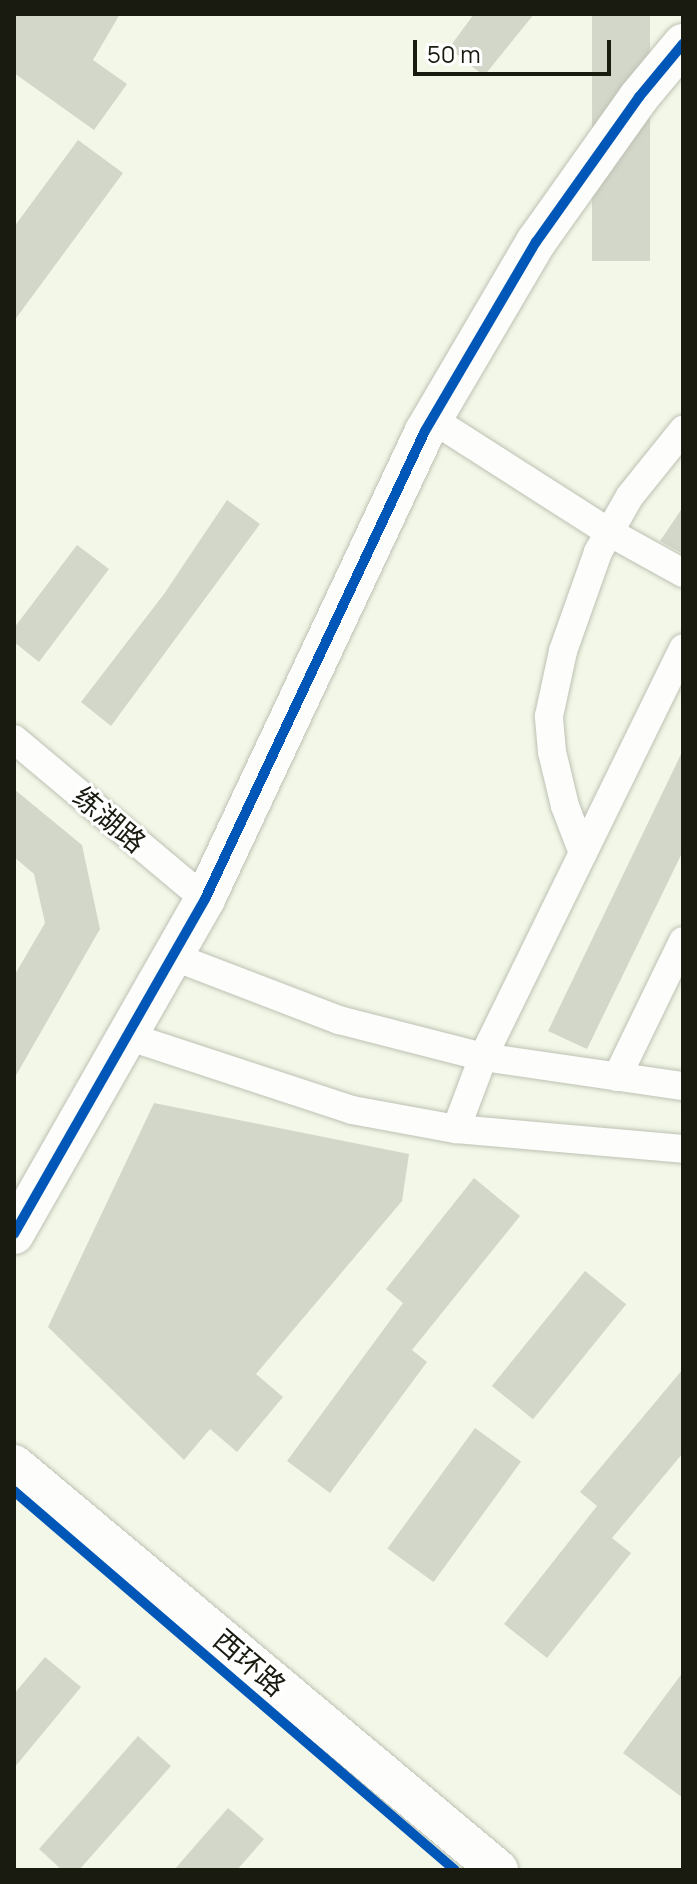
<!DOCTYPE html>
<meta charset="utf-8">
<style>
body{margin:0}
#map{position:relative;width:697px;height:1884px;overflow:hidden;background:#f2f7e7;font-family:Manrope,"Noto Sans SC",sans-serif}
div>[style]{position:absolute}
.building>*{inset:0;background:#d3d7ca;transform-origin:0 0}
.roads{filter:drop-shadow(0 0 2px #bdc1b4) drop-shadow(0 0 2px #bdc1b4)}
.street>*{height:28px;margin:-14px;padding:0 14px;transform-origin:14px;border-radius:14px;background:#fdfefb}
.secondary>*{height:40px;margin:-20px;padding:0 20px;transform-origin:20px;border-radius:20px;background:#fdfefb}
.cycleway>*{height:10px;margin:-5px;padding:0 5px;transform-origin:5px;border-radius:5px;background:#0057b8}
span{translate:-50% -50%;white-space:nowrap;text-align:center;line-height:1.15;-webkit-text-stroke:6px #fff;paint-order:stroke}
.street-label{font-size:28px;color:#191b11}
.frame{position:absolute;inset:0;border:16px solid #191b11;pointer-events:none}
.scale{position:absolute;left:413px;top:40px;width:198px;height:36px;box-sizing:border-box;border:4px solid #191b11;border-top:0;padding-left:10px;font-size:24px;line-height:28px;white-space:nowrap;color:#191b11;-webkit-text-stroke:6px #fff;paint-order:stroke}
</style>
<div id="map">
<div class="building">
<i style="clip-path:polygon(14px 14px,120px 14px,93px 60px,127px 84px,94px 130px,14px 73px)"></i>
<i style="clip-path:polygon(474px 14px,534px 14px,484px 76px,449px 48px)"></i>
<i style="left:592px;top:14px;width:58px;height:247px"></i>
<i style="clip-path:polygon(78px 140px,123px 173px,14px 321px,14px 227px)"></i>
<i style="clip-path:polygon(227px 500px,260px 524px,111px 726px,81px 702px,164px 594px)"></i>
<i style="clip-path:polygon(683px 507px,683px 554px,660px 541px)"></i>
<i style="clip-path:polygon(77px 545px,109px 569px,39px 662px,14px 642px,14px 628px)"></i>
<i style="clip-path:polygon(683px 750px,683px 851px,587px 1049px,548px 1031px)"></i>
<i style="clip-path:polygon(14px 789px,82px 845px,100px 929px,14px 1079px,14px 976px,45px 923px,34px 874px,14px 857px)"></i>
<i style="clip-path:polygon(154px 1103px,409px 1154px,402px 1201px,256px 1374px,283px 1397px,237px 1452px,210px 1429px,184px 1460px,48px 1327px)"></i>
<i style="clip-path:polygon(474px 1178px,520px 1216px,412px 1350px,427px 1362px,330px 1493px,287px 1461px,403px 1303px,386px 1289px)"></i>
<i style="left:585px;top:1271px;width:53px;height:148px;rotate:39deg"></i>
<i style="clip-path:polygon(683px 1369px,683px 1453px,612px 1538px,631px 1553px,547px 1658px,504px 1624px,597px 1506px,580px 1492px)"></i>
<i style="left:475px;top:1428px;width:57px;height:149px;rotate:36deg"></i>
<i style="clip-path:polygon(45px 1657px,81px 1687px,14px 1768px,14px 1694px)"></i>
<i style="clip-path:polygon(683px 1672px,683px 1798px,623px 1753px)"></i>
<i style="clip-path:polygon(138px 1736px,171px 1766px,79px 1870px,62px 1870px,39px 1849px)"></i>
<i style="clip-path:polygon(228px 1808px,264px 1839px,237px 1870px,174px 1870px)"></i>
</div>
<div class="roads">
<div class="street">
<i style="left:432px;top:419px;width:210px;rotate:32.6deg"></i>
<i style="left:609px;top:532px;width:85px;rotate:29deg"></i>
<i style="left:14px;top:739px;width:249px;rotate:40deg"></i>
<i style="left:583px;top:853px;width:50px;rotate:-111deg"></i>
<i style="left:565px;top:806px;width:56px;rotate:-103.5deg"></i>
<i style="left:552px;top:752px;width:36px;rotate:-95deg"></i>
<i style="left:549px;top:716px;width:66px;rotate:-77.8deg"></i>
<i style="left:563px;top:651px;width:105px;rotate:-70.5deg"></i>
<i style="left:598px;top:552px;width:64px;rotate:-60.3deg"></i>
<i style="left:630px;top:496px;width:85px;rotate:-51.2deg"></i>
<i style="left:172px;top:956px;width:179px;rotate:21deg"></i>
<i style="left:339px;top:1020px;width:149px;rotate:14.4deg"></i>
<i style="left:483px;top:1057px;width:202px;rotate:8.3deg"></i>
<i style="left:127px;top:1036px;width:237px;rotate:18.2deg"></i>
<i style="left:352px;top:1110px;width:106px;rotate:10.4deg"></i>
<i style="left:456px;top:1129px;width:228px;rotate:5deg"></i>
<i style="left:617px;top:1077px;width:151px;rotate:-64.1deg"></i>
<i style="left:456px;top:1129px;width:77px;rotate:-69.4deg"></i>
<i style="left:483px;top:1057px;width:455px;rotate:-63.9deg"></i>
</div>
<div class="secondary">
<i style="left:14px;top:1234px;width:386px;rotate:-60.3deg"></i>
<i style="left:205px;top:899px;width:517px;rotate:-64.82deg"></i>
<i style="left:425px;top:431px;width:219px;rotate:-59.6deg"></i>
<i style="left:536px;top:242px;width:178px;rotate:-54.6deg"></i>
<i style="left:639px;top:97px;width:69px;rotate:-50.3deg"></i>
<i style="left:14px;top:1465px;width:631px;rotate:39.92deg"></i>
</div>
</div>
<div class="cycleway">
<i style="left:14px;top:1234px;width:386px;rotate:-60.3deg"></i>
<i style="left:205px;top:899px;width:517px;rotate:-64.82deg"></i>
<i style="left:425px;top:431px;width:219px;rotate:-59.6deg"></i>
<i style="left:536px;top:242px;width:178px;rotate:-54.6deg"></i>
<i style="left:639px;top:97px;width:69px;rotate:-50.3deg"></i>
<i style="left:14px;top:1491px;width:581px;rotate:40.68deg"></i>
</div>
<div class="street-label">
<span style="left:110px;top:819px;rotate:40deg">练湖路</span>
<span style="left:250px;top:1662px;rotate:41deg">西环路</span>
</div>
<div class="frame"></div>
<div class="scale">50 m</div>
</div>
